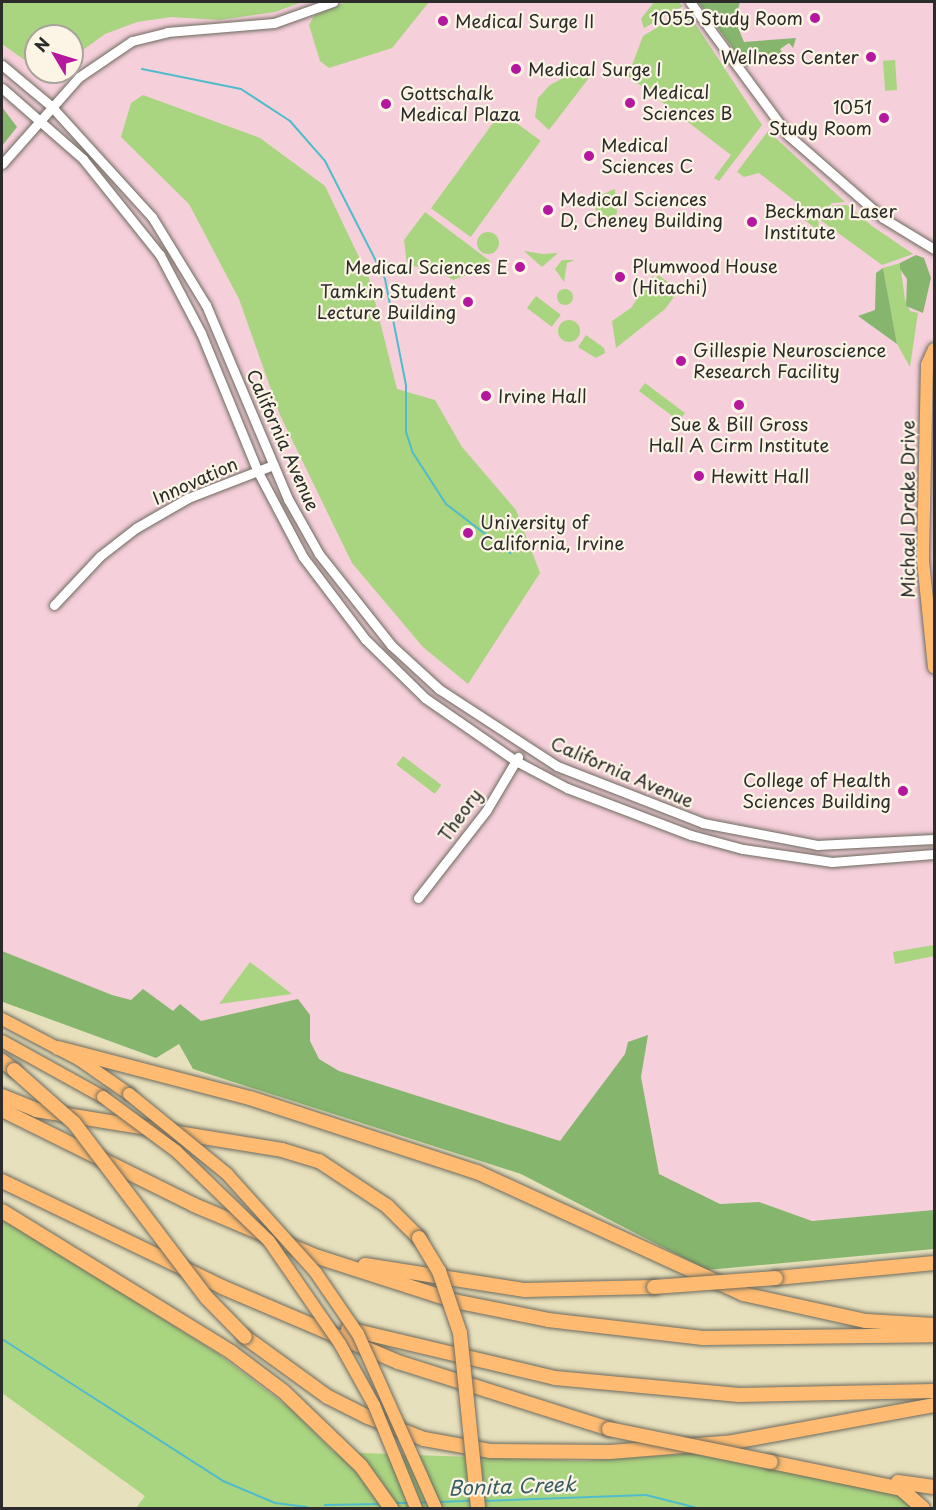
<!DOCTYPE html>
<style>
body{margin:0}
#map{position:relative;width:936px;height:1510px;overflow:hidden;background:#e7e0bc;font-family:"Playpen Sans",sans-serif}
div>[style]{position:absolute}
.built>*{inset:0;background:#f5cfda}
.green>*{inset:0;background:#a9d480;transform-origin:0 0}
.round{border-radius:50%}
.forest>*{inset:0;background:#86b66e}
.stream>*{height:2px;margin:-1px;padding:0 1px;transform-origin:1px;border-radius:1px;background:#50bccb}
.roads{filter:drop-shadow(0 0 2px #6d6a5e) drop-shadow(0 0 2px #6d6a5e)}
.minor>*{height:9px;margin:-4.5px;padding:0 4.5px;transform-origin:4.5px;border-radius:4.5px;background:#fff}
.major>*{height:12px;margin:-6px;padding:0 6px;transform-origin:6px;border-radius:6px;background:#febb71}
.highway>*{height:14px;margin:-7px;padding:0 7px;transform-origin:7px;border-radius:7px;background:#febb71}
.bridges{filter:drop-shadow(0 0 2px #6d6a5e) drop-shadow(0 0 2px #6d6a5e)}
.major-bridge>*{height:12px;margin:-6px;padding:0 6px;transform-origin:6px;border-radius:6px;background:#febb71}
.highway-bridge>*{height:14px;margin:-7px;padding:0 7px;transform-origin:7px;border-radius:7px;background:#febb71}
.dots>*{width:16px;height:16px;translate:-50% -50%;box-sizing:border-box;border:3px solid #fcf5e5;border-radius:50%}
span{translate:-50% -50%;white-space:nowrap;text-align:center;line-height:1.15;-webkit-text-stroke:4.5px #fcf5e5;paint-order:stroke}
.poi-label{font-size:18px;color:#2b2b2b}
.right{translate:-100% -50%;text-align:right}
.left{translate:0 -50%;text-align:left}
.street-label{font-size:18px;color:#2b2b2b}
.water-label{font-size:20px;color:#385e63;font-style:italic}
.frame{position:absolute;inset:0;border:3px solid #2b2b2b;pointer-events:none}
.north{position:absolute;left:24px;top:24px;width:60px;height:60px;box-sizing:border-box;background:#fcf5e5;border:2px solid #a8a49b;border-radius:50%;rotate:308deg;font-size:16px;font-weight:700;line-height:24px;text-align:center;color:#2b2b2b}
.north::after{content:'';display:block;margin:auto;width:21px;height:27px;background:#b5179e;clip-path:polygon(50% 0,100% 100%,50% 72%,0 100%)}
</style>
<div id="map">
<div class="built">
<i style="clip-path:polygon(evenodd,2px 2px,934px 2px,934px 1245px,794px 1257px,176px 1043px,2px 993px,2px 2px,36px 36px,72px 36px,72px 72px,36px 72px,36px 36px)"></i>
</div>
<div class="green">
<i style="clip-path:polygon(2px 2px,302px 2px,275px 12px,219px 20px,171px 17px,137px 22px,105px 34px,72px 58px,72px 36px,36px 36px,36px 68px,2px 44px)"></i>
<i style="clip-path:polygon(346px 2px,429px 2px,392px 48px,329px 68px,320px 61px,309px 25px,314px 16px)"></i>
<i style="clip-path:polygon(654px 2px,678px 2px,683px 6px,644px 28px,641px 19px)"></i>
<i style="clip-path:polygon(686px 10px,762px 125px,719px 181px,714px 178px,731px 155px,628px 76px,643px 36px)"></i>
<i style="left:895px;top:60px;width:30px;height:12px;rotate:86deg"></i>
<i style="clip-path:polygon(584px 67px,592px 74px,549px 130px,535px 117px,538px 98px,550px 85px)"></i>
<i style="clip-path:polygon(143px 95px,260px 138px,325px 186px,369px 278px,397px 389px,435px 400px,462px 447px,516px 510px,540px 573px,468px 684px,423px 647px,352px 563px,280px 415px,239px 299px,189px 204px,121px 137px,131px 103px)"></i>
<i style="left:501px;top:112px;width:49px;height:119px;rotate:36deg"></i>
<i style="clip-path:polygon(768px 131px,845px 202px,832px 203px,818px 217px,819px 231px,803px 219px,804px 208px,759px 173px,744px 177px,737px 172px)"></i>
<i style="clip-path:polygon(615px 189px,617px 213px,607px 225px,589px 200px)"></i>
<i style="clip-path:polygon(847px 205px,872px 226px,913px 254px,882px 265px,819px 219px,832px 206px)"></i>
<i style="clip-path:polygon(425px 212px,490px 261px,483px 269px,453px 280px,437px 270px,407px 265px,404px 240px)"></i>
<i class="round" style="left:477px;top:232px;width:22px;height:22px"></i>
<i style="clip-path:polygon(524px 251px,543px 254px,558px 253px,542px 267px)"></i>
<i style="clip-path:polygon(562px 260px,575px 260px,567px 263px,564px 282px,555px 269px)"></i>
<i style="clip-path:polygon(900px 263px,905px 300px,910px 311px,918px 313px,910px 367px,897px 344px,883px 268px)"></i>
<i style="clip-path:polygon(653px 275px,653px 282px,658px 275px,679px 290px,665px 309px,616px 348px,612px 321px,631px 308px)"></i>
<i class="round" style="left:557px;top:289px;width:16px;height:16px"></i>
<i style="left:536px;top:296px;width:31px;height:15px;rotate:37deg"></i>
<i class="round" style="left:558px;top:320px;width:22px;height:22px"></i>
<i style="clip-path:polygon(586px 335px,604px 348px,605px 353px,596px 358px,578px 347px)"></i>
<i style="left:645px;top:383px;width:50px;height:10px;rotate:37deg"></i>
<i style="left:403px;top:756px;width:48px;height:11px;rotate:37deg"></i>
<i style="clip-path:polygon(934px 945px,934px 956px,895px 964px,893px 952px)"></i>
<i style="clip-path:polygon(250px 962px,292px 994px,219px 1004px)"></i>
<i style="clip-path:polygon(2px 1217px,217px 1353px,290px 1408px,334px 1452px,582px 1461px,697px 1453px,898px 1495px,912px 1508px,136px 1508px,145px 1496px,2px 1393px)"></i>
</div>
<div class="forest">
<i style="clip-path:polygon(698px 2px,740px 2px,735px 20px,744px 42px,796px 38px,793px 48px,789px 43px,780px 49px,784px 55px,747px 67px)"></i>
<i style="clip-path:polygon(2px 107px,17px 127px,2px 146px)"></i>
<i style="clip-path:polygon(916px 255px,924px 258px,931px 278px,923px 313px,906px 306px,907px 279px,900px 269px,900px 263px)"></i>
<i style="clip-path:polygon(883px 268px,897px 344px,858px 316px,875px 310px,876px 273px)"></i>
<i style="clip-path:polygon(2px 951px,112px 995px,131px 1000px,143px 989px,173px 1011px,180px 1004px,201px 1021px,298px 999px,310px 1015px,310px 1041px,319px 1059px,339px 1071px,560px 1141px,625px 1054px,628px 1042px,648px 1035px,641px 1077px,659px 1174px,720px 1204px,759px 1202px,812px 1221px,934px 1210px,934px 1249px,707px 1270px,521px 1174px,193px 1069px,179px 1044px,156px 1058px,3px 1002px)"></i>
</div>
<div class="stream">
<i style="left:142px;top:69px;width:101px;rotate:11.4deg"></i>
<i style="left:241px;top:89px;width:59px;rotate:33.1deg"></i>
<i style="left:290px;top:121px;width:53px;rotate:48.8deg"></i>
<i style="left:325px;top:161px;width:132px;rotate:63deg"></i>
<i style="left:385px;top:279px;width:108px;rotate:78.8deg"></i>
<i style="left:406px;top:385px;width:47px;rotate:90deg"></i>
<i style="left:406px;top:432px;width:22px;rotate:72deg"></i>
<i style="left:413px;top:453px;width:61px;rotate:57.1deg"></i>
<i style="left:446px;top:504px;width:81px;rotate:37.4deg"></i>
<i style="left:2px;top:1339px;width:263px;rotate:32.7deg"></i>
<i style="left:223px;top:1481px;width:56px;rotate:22.9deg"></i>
<i style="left:275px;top:1503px;width:32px;rotate:7deg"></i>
<i style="left:483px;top:1501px;width:163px;rotate:-2.1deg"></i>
<i style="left:646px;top:1495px;width:53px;rotate:14.3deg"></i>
<i style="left:438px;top:1502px;width:34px;rotate:-2deg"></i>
<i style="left:393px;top:1503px;width:16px"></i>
<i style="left:417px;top:1503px;width:13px;rotate:-4deg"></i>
<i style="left:325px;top:1505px;width:57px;rotate:-1deg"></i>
</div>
<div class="roads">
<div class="minor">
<i style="left:690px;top:2px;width:165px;rotate:53.6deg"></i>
<i style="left:788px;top:135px;width:126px;rotate:41.1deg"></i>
<i style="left:883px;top:218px;width:60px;rotate:31.3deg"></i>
<i style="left:2px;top:65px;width:64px;rotate:39.9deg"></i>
<i style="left:51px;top:106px;width:150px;rotate:47.7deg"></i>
<i style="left:152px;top:217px;width:103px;rotate:58.5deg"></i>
<i style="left:206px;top:305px;width:211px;rotate:67.1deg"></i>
<i style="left:288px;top:499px;width:63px;rotate:60.6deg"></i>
<i style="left:319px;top:554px;width:116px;rotate:51.6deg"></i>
<i style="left:391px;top:645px;width:65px;rotate:42.5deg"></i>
<i style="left:439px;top:689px;width:141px;rotate:33.1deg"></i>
<i style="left:557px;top:766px;width:157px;rotate:21.3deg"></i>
<i style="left:703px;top:823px;width:116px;rotate:10.9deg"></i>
<i style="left:817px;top:845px;width:117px;rotate:-2.9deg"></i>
<i style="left:2px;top:88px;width:108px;rotate:41.2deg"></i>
<i style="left:83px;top:159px;width:123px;rotate:51.3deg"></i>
<i style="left:160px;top:255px;width:88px;rotate:62.3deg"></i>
<i style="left:201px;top:333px;width:150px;rotate:67.7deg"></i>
<i style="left:258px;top:472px;width:96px;rotate:62.1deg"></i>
<i style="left:303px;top:557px;width:103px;rotate:52.9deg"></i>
<i style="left:365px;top:639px;width:84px;rotate:44.5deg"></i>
<i style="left:425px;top:698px;width:111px;rotate:34.7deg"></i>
<i style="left:516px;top:761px;width:58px;rotate:27.9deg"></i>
<i style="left:567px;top:788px;width:133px;rotate:20.8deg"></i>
<i style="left:691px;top:835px;width:54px;rotate:15.1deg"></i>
<i style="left:743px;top:849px;width:90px;rotate:8.3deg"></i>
<i style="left:832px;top:862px;width:102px;rotate:-4.5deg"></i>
<i style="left:2px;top:164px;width:116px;rotate:-48.5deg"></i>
<i style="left:79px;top:77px;width:64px;rotate:-34.2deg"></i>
<i style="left:132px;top:41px;width:36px;rotate:-14deg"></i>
<i style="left:167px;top:32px;width:107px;rotate:-4.8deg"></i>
<i style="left:274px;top:23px;width:63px;rotate:-19.6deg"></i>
<i style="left:54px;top:605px;width:67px;rotate:-46.8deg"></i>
<i style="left:100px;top:556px;width:46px;rotate:-37.9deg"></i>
<i style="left:136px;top:528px;width:60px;rotate:-30deg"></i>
<i style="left:188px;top:498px;width:91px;rotate:-21.2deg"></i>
<i style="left:418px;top:898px;width:110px;rotate:-52deg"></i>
<i style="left:486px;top:811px;width:63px;rotate:-59.3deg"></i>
</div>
<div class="major">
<i style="left:934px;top:349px;width:17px;rotate:114deg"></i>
<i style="left:927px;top:365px;width:196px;rotate:91.2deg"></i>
<i style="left:923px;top:561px;width:107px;rotate:84.1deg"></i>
<i style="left:2px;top:1019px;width:88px;rotate:27.7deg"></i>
<i style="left:80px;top:1060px;width:60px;rotate:34.8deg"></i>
<i style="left:2px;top:1041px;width:115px;rotate:29deg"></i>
</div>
<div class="highway">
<i style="left:58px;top:1048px;width:198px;rotate:14.6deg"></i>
<i style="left:250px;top:1098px;width:239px;rotate:18.1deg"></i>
<i style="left:477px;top:1172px;width:293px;rotate:24.6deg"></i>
<i style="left:743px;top:1294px;width:126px;rotate:12.4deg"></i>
<i style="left:866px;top:1321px;width:68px;rotate:3.4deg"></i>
<i style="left:2px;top:1061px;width:15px;rotate:37deg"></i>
<i style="left:2px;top:1096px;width:37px;rotate:22deg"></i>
<i style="left:36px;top:1110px;width:249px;rotate:9.2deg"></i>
<i style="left:282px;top:1150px;width:39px;rotate:17deg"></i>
<i style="left:319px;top:1161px;width:82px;rotate:33.5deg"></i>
<i style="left:387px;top:1206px;width:45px;rotate:45deg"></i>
<i style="left:2px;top:1110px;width:214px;rotate:26.3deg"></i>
<i style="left:194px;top:1205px;width:134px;rotate:22.8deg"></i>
<i style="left:318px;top:1257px;width:143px;rotate:17.9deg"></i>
<i style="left:454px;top:1301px;width:96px;rotate:11.4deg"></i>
<i style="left:548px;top:1320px;width:156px;rotate:6.6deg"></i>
<i style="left:703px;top:1338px;width:231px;rotate:-0.7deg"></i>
<i style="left:2px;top:1181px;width:244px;rotate:25.7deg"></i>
<i style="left:222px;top:1287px;width:191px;rotate:23.1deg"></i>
<i style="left:398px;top:1362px;width:221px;rotate:17.6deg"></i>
<i style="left:2px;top:1211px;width:269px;rotate:31.6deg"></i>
<i style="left:231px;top:1352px;width:65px;rotate:36.9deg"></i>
<i style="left:283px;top:1391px;width:108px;rotate:43.9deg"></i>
<i style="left:361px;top:1466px;width:52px;rotate:54.5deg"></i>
<i style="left:365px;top:1265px;width:162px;rotate:8.9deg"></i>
<i style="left:525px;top:1290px;width:129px;rotate:-1.3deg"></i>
<i style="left:776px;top:1278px;width:159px;rotate:-5.4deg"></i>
<i style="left:348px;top:1329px;width:213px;rotate:13.3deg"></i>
<i style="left:555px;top:1378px;width:185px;rotate:5.3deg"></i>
<i style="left:739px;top:1395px;width:195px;rotate:-1.2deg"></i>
<i style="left:245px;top:1337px;width:102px;rotate:35.9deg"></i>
<i style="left:328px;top:1397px;width:45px;rotate:26.6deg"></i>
<i style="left:368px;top:1417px;width:60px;rotate:21.4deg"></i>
<i style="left:424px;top:1439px;width:67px;rotate:10.3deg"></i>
<i style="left:490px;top:1451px;width:120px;rotate:0.5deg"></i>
<i style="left:610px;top:1452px;width:123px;rotate:-4.6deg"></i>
<i style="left:733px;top:1442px;width:204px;rotate:-10.4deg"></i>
<i style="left:771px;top:1462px;width:133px;rotate:11.7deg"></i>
<i style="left:901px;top:1489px;width:29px;rotate:41deg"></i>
<i style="left:898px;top:1482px;width:36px;rotate:8deg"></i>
</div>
</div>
<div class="bridges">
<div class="major-bridge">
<i style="left:129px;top:1094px;width:127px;rotate:39.2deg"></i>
<i style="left:227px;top:1174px;width:133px;rotate:48deg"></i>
<i style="left:316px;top:1273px;width:74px;rotate:55.5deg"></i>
<i style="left:358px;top:1334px;width:191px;rotate:65.9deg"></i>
<i style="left:103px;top:1097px;width:91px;rotate:36.5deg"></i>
<i style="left:176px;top:1151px;width:129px;rotate:44.1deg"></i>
<i style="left:269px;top:1241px;width:125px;rotate:55.4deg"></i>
<i style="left:340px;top:1344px;width:70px;rotate:60.9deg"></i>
<i style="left:374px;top:1405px;width:111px;rotate:67.8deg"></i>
</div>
<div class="highway-bridge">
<i style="left:14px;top:1070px;width:80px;rotate:41.5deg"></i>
<i style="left:74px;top:1123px;width:220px;rotate:52.8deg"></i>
<i style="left:207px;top:1298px;width:54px;rotate:45.7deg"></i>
<i style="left:419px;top:1238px;width:39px;rotate:59deg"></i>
<i style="left:439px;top:1271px;width:65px;rotate:71.3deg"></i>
<i style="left:460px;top:1333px;width:176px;rotate:84.1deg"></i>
<i style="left:654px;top:1287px;width:122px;rotate:-4.2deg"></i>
<i style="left:609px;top:1429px;width:165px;rotate:11.5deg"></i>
</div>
</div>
<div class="dots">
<i style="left:815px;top:18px;background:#b5179e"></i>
<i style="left:443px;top:21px;background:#b5179e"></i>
<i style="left:871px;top:57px;background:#b5179e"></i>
<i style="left:516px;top:69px;background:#b5179e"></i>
<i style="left:630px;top:103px;background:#b5179e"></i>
<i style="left:386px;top:104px;background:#b5179e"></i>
<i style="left:884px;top:118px;background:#b5179e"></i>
<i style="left:589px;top:156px;background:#b5179e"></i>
<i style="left:548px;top:210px;background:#b5179e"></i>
<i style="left:752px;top:222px;background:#b5179e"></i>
<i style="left:520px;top:267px;background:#b5179e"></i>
<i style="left:620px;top:277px;background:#b5179e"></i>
<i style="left:468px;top:302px;background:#b5179e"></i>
<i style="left:681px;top:361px;background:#b5179e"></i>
<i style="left:486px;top:396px;background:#b5179e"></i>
<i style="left:739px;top:405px;background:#b5179e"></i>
<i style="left:699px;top:476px;background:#b5179e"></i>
<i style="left:468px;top:533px;background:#b5179e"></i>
<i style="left:903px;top:791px;background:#b5179e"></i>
</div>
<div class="poi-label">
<span class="right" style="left:803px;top:18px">1055 Study Room</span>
<span class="left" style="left:455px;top:21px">Medical Surge II</span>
<span class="right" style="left:859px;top:57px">Wellness Center</span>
<span class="left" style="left:528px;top:69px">Medical Surge I</span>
<span class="left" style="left:642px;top:103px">Medical<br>Sciences B</span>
<span class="left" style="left:400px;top:104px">Gottschalk<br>Medical Plaza</span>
<span class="right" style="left:872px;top:118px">1051<br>Study Room</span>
<span class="left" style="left:601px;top:156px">Medical<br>Sciences C</span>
<span class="left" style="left:560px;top:210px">Medical Sciences<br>D, Cheney Building</span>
<span class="left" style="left:764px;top:222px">Beckman Laser<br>Institute</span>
<span class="right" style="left:508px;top:267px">Medical Sciences E</span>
<span class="left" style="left:632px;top:277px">Plumwood House<br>(Hitachi)</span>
<span class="right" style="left:456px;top:302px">Tamkin Student<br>Lecture Building</span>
<span class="left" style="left:693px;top:361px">Gillespie Neuroscience<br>Research Facility</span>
<span class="left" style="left:498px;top:396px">Irvine Hall</span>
<span style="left:739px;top:435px">Sue &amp; Bill Gross<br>Hall A Cirm Institute</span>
<span class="left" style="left:711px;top:476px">Hewitt Hall</span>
<span class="left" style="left:480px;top:533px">University of<br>California, Irvine</span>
<span class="right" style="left:891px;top:791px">College of Health<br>Sciences Building</span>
</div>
<div class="street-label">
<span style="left:283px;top:440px;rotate:66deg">California Avenue</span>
<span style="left:195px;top:481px;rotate:-24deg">Innovation</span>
<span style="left:908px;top:509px;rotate:-90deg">Michael Drake Drive</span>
<span style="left:622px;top:772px;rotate:23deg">California Avenue</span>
<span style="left:460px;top:815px;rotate:-54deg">Theory</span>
</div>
<div class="water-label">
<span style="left:512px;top:1486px;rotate:-2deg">Bonita Creek</span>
</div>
<div class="frame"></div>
<div class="north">N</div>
</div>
